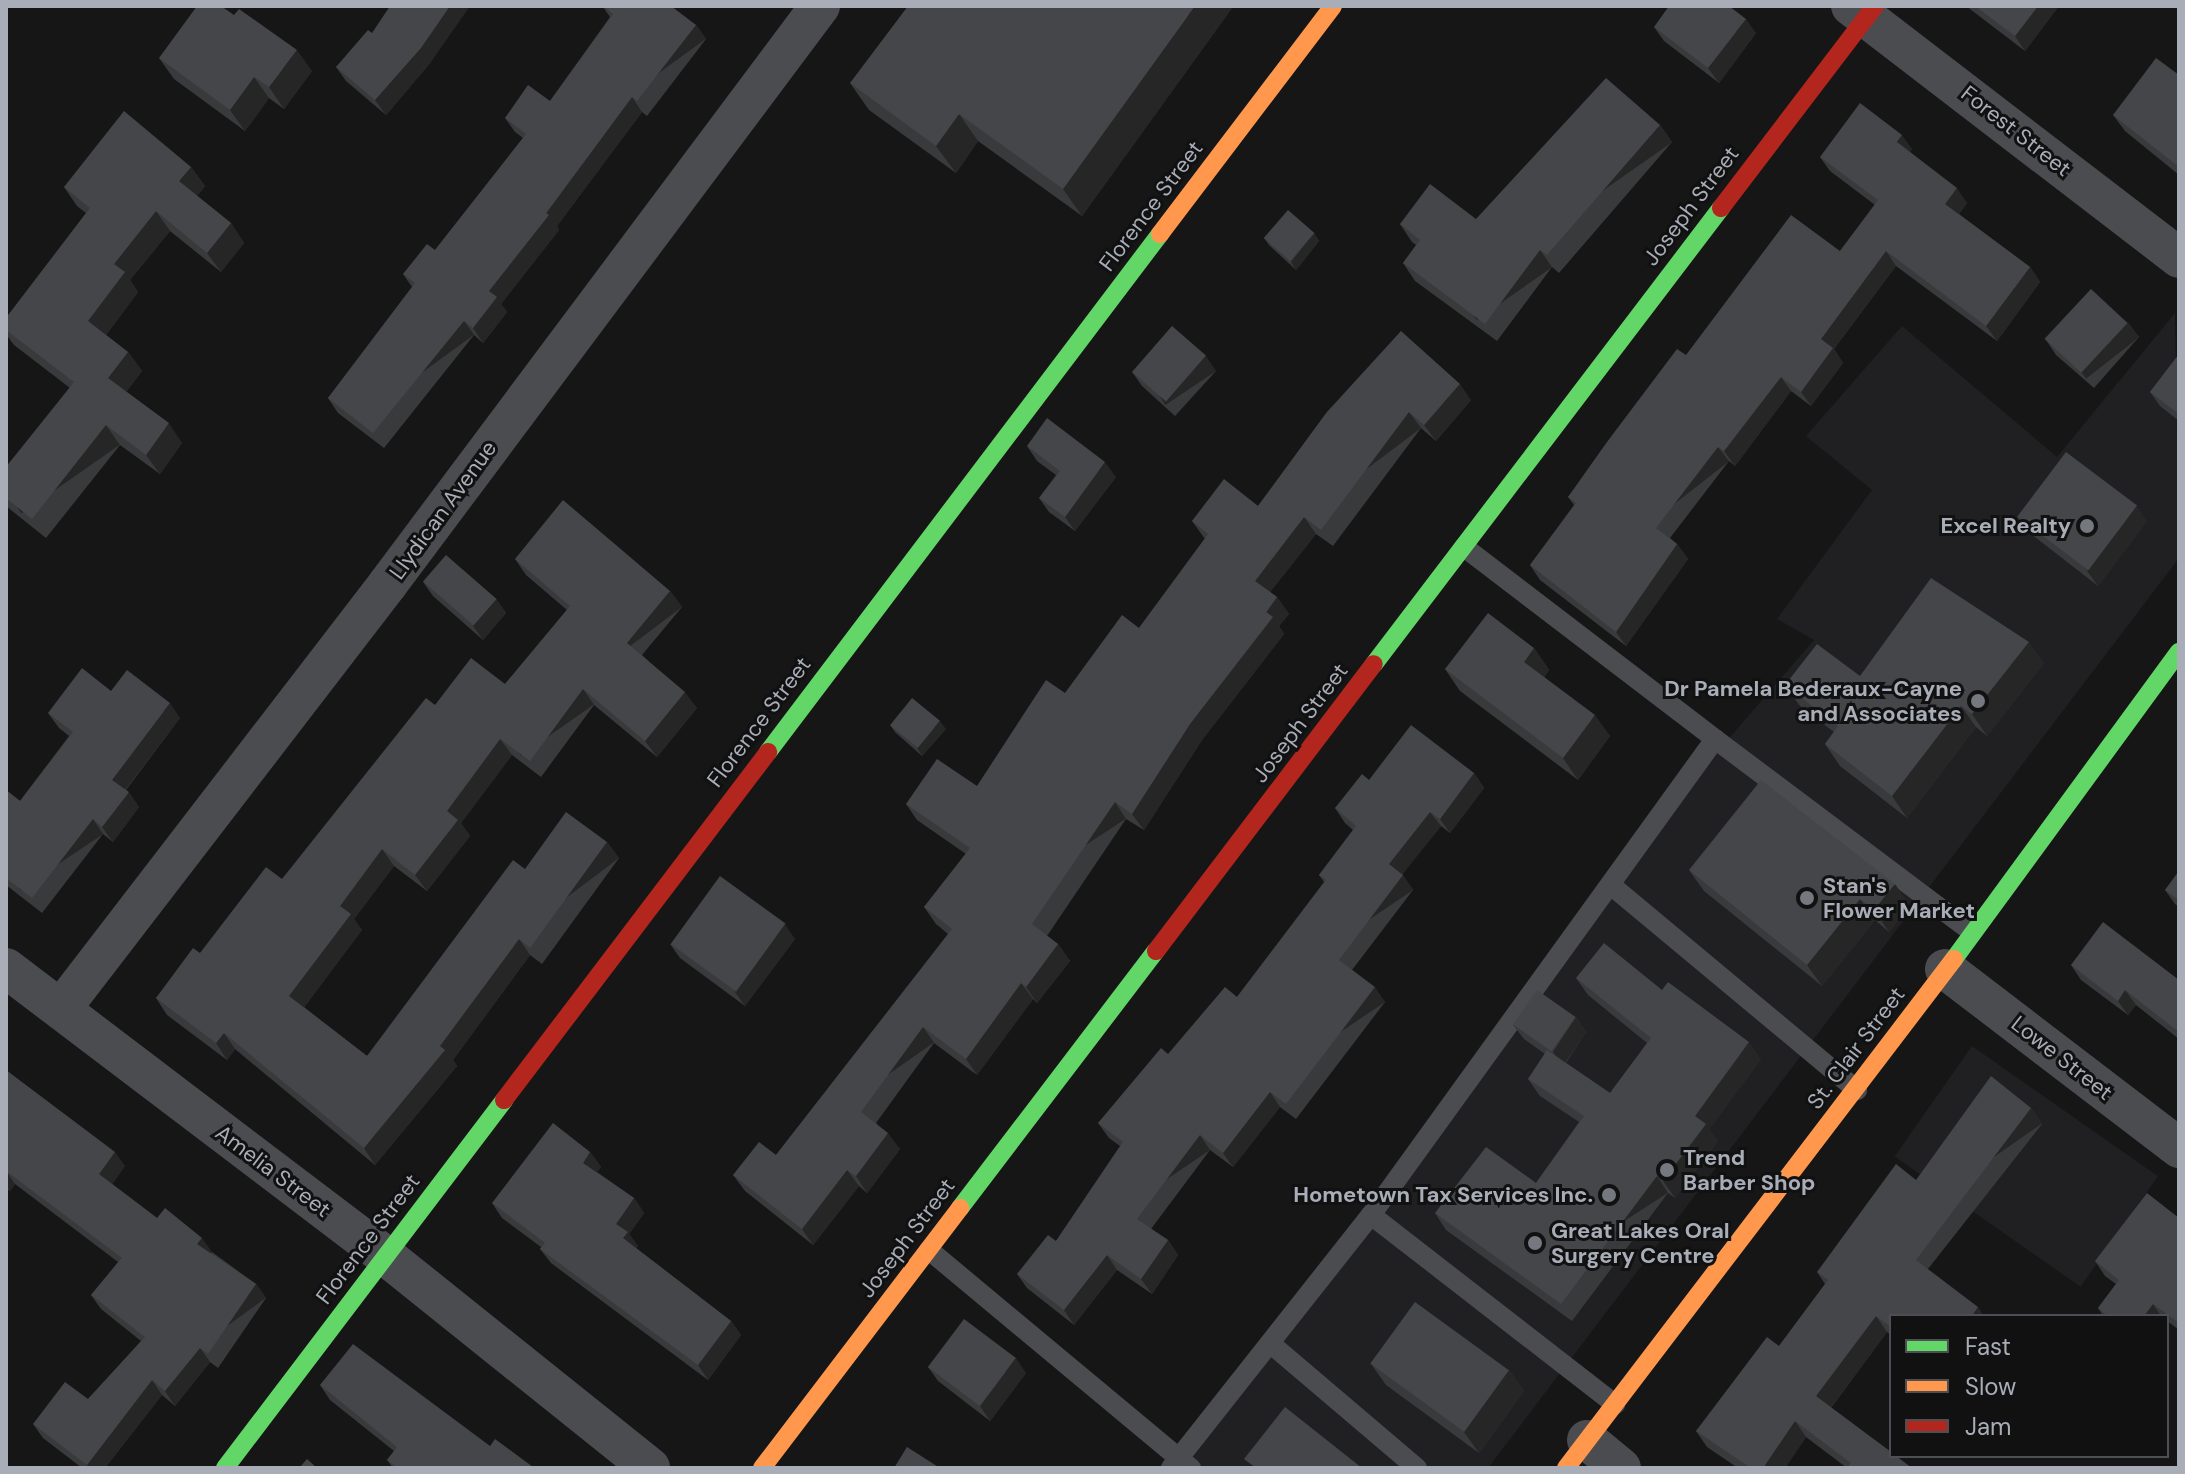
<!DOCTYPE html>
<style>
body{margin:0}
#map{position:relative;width:2185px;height:1474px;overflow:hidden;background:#161617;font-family:"DM Sans",sans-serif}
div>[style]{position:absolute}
.built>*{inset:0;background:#202022;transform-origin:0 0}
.lane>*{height:20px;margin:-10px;padding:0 10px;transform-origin:10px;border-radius:10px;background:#4b4c4f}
.street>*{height:40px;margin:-20px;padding:0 20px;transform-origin:20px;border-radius:20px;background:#4b4c4f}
.fast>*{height:18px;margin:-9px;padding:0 9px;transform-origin:9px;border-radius:9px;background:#63d668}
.slow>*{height:18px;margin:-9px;padding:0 9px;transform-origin:9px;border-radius:9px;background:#ff974d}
.jam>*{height:18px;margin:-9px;padding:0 9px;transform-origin:9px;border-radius:9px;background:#b3261e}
.wall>*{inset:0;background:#393a3b}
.shaded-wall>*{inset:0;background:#262627;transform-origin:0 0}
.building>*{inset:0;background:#454649;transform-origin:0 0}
.dots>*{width:22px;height:22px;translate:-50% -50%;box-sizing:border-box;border:4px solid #111112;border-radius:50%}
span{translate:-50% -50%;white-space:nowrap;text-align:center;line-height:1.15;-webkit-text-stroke:6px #111112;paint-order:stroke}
.street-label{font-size:22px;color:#a8adb7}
.poi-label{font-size:22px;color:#a8adb7;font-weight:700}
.right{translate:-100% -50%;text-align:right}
.left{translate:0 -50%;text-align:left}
.frame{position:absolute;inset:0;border:8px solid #a8adb7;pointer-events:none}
.legend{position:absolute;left:1889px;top:1314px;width:280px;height:144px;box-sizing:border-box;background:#111112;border:2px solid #4d4f54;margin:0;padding:10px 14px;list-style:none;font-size:24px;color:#a8adb7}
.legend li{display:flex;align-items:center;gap:16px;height:40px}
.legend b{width:40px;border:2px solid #4d4f54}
</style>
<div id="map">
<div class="built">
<i style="clip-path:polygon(2175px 313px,2179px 558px,1488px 1468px,1177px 1468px,1712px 758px,1814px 640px,1777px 619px,1872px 490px,1806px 436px,1902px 326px,2057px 457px)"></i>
<i style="left:1972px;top:1046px;width:227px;height:135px;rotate:35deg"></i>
</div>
<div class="lane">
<i style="left:1464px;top:547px;width:316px;rotate:37.4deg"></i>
<i style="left:1612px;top:886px;width:319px;rotate:39.8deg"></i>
<i style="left:1371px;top:1215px;width:309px;rotate:37.8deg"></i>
<i style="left:929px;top:1250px;width:341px;rotate:39.8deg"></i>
<i style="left:1270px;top:1343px;width:193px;rotate:40.4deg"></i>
<i style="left:1171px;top:1468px;width:323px;rotate:-51.7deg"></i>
<i style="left:1371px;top:1215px;width:587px;rotate:-54.14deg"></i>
<i style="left:1715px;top:739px;width:321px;rotate:36.9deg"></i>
</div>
<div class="street">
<i style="left:1851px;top:6px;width:414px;rotate:37.5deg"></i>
<i style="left:6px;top:968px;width:478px;rotate:37.2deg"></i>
<i style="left:387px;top:1257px;width:337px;rotate:38.7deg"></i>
<i style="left:1945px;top:969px;width:295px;rotate:37.4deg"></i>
<i style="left:61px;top:1009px;width:535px;rotate:-52.44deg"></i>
<i style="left:387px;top:585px;width:723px;rotate:-53.21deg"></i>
<i style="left:1587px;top:1440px;width:44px;rotate:39.5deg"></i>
</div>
<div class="fast">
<i style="left:1374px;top:664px;width:573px;rotate:-52.73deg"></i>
<i style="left:768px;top:752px;width:650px;rotate:-52.88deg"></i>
<i style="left:1954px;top:959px;width:381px;rotate:-53.8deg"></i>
<i style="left:960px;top:1208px;width:323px;rotate:-52.7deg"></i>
<i style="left:225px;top:1468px;width:462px;rotate:-52.8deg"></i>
</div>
<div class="slow">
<i style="left:1160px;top:234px;width:286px;rotate:-52.8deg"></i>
<i style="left:762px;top:1468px;width:327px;rotate:-52.7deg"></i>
<i style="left:1566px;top:1468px;width:640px;rotate:-52.68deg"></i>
</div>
<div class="jam">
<i style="left:1721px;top:208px;width:254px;rotate:-52.7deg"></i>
<i style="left:1156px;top:951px;width:360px;rotate:-52.8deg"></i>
<i style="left:504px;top:1100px;width:437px;rotate:-52.8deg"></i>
</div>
<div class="wall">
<i style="clip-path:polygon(1966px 6px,2059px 6px,2025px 51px)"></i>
<i style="clip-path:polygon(603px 7px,696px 25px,706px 39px,647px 116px,642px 112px,557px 226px,559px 230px,501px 304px,507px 312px,483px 343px,474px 335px,384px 448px,338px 413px,328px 398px,412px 287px,403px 274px,435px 250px,523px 138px,515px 132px,505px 118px,550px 101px,610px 17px)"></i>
<i style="clip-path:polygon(1232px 8px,1082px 216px,978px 141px,956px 173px,869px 110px,850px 83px)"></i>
<i style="clip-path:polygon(1654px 27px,1756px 33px,1719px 83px,1664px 41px)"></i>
<i style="clip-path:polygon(372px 33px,431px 62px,386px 115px,346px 81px,336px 67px)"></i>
<i style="clip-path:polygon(159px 58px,312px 71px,284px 109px,269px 98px,245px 131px,174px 79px)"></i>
<i style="clip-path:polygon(2179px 75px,2179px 175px,2125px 131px,2113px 115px)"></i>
<i style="clip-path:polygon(1660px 125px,1672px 142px,1559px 273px,1552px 267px,1497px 341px,1415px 281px,1403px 263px,1416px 245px,1412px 242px,1400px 224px,1476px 219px)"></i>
<i style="clip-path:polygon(1912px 149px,1910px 152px,1967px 203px,1959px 214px,2030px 267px,2040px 282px,1997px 341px,1896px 266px,1834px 349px,1843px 363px,1811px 406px,1791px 391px,1735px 466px,1729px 461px,1670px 538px,1677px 544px,1688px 559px,1626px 646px,1540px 580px,1530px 565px,1574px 505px,1568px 497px,1686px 355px,1840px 251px,1875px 205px,1830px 171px,1820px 157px)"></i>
<i style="clip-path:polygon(191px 167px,205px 186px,197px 196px,231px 223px,244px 243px,221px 272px,170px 231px,130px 280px,138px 292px,106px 335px,128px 352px,142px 371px,126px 392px,182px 443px,160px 474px,120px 445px,46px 538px,6px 506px,6px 467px,70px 388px,14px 345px,6px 334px,6px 318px,86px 213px,77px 206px,64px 187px)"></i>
<i style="clip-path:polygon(1314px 233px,1319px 241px,1296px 270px,1269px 245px,1264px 238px)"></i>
<i style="clip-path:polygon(2128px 323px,2139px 337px,2094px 388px,2056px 355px,2046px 340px)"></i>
<i style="clip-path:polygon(2179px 354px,2179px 421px,2160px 406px,2150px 392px)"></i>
<i style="clip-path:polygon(1216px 371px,1175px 416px,1142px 386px,1132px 372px)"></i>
<i style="clip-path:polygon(1471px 400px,1436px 441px,1421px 428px,1333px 546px,1316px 534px,1270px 592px,1277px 597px,1289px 614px,1279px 626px,1284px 634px,1202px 740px,1144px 830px,1126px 819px,1047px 936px,1058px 944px,1070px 961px,1037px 1003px,1033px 999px,977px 1075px,934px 1043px,876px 1123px,900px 1149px,867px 1193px,859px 1186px,813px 1245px,745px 1191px,733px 1175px,776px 1155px,948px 934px,936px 924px,924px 907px,966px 854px,917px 820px,906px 804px,977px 786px,1065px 693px,1139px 628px,1205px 539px,1192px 521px,1258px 506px,1327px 412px)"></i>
<i style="clip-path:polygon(1027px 446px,1116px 477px,1075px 531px,1049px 512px,1039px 498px,1056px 475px,1037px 461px)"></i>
<i style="clip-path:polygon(2017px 517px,2147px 521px,2098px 586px,2027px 531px)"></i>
<i style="clip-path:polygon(515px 559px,670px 591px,682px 607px,642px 655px,697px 708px,657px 757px,594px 705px,541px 777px,512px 755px,461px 823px,470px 836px,427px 891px,394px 866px,354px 919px,362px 930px,304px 1007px,367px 1056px,525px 869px,607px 842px,619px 858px,542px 964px,530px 955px,453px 1060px,457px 1066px,375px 1165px,235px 1049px,227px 1060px,167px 1015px,156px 998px,200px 953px,282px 879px,435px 705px,505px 684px,567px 610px,526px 575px)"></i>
<i style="clip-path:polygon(423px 582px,496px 599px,506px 613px,483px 640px,433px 596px)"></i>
<i style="clip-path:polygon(1534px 648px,1549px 670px,1544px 677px,1610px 736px,1578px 780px,1460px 691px,1445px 669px)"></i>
<i style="clip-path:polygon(2044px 663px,1987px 736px,1976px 727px,1907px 818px,1840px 766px,1825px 744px,1834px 732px,1800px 706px,1785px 685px,1860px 676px)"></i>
<i style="clip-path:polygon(111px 691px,180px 718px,126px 790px,139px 807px,113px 842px,103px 834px,42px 913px,6px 885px,6px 790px,20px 801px,69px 736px,59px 728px,48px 713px)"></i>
<i style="clip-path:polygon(890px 725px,946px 729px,922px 756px,895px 732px)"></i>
<i style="clip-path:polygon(1474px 773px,1484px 788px,1450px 833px,1441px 826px,1402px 874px,1413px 890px,1352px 970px,1385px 1002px,1296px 1119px,1280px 1107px,1233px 1167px,1210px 1150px,1151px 1229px,1168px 1240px,1178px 1255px,1152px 1294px,1117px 1270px,1074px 1325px,1027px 1288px,1017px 1274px,1056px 1241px,1120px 1146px,1109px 1138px,1098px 1123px,1237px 997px,1324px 882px,1319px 875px,1353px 830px,1345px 823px,1335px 808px,1369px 780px)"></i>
<i style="clip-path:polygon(1689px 870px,1910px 905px,1889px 932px,1875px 920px,1822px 986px,1704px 891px)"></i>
<i style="clip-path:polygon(2179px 871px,2179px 907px,2175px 904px,2165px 890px)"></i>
<i style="clip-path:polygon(795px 939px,745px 1006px,680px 958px,670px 944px)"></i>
<i style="clip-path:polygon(2071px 965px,2179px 980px,2179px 1039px,2136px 1005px,2128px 1015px,2081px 980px)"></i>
<i style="clip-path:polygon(1576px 978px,1662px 990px,1761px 1059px,1709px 1129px,1718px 1141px,1675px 1198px,1668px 1193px,1572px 1321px,1446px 1230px,1435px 1213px,1536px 1183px,1579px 1122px,1540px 1096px,1528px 1079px,1545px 1054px,1524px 1039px,1513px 1025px,1576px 1017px,1586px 1032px,1566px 1063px,1610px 1093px,1647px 1043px,1588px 995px)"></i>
<i style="clip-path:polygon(6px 1070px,125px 1166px,112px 1184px,157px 1218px,212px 1252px,256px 1284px,266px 1298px,218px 1368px,210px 1362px,175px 1406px,162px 1395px,105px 1468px,82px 1468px,43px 1438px,33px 1424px,88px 1399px,141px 1341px,101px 1309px,91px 1295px,118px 1262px,15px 1184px,10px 1191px,6px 1188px)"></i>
<i style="clip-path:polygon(2031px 1108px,2042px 1124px,1891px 1316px,1891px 1335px,1887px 1332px,1831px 1408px,1891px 1452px,1847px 1468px,1806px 1437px,1785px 1468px,1738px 1468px,1707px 1447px,1696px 1431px,1779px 1346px,1825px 1284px,1817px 1272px,1916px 1180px)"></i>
<i style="clip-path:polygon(590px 1152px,601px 1167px,597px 1172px,634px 1198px,644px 1213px,629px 1234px,638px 1246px,636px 1248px,731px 1321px,741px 1335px,708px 1380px,551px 1263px,540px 1249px,541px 1247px,502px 1218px,492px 1203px)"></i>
<i style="clip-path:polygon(2179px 1218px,2179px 1330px,2167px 1321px,2167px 1316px,2103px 1316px,2098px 1308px,2116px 1284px,2105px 1276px,2095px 1261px)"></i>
<i style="clip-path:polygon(1371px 1364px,1509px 1370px,1524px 1391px,1479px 1453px,1386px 1385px)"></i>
<i style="clip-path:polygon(928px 1367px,1026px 1373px,990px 1421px,938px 1381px)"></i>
<i style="clip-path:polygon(320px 1385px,490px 1446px,534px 1468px,393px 1468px,387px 1460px,394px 1451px,330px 1400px)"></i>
</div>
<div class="shaded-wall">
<i style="clip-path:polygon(450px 6px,470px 6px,431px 62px,386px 115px,375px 100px)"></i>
<i style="clip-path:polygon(1195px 6px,1230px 6px,1232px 8px,1082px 216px,1063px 189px)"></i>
<i style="clip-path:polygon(2038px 6px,2059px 6px,2025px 51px,2015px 36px)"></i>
<i style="clip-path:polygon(1746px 19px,1756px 33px,1719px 83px,1708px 68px)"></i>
<i style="left:696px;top:25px;width:17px;height:96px;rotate:54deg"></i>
<i style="clip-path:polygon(297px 50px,312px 71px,284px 109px,269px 87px)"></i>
<i style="clip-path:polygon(254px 77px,269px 98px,245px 131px,230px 110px)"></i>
<i style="clip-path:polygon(632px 97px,642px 112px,557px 226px,559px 230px,501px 304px,507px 312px,483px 343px,473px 328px,489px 291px)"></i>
<i style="clip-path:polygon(959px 114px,978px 141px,956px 173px,936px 146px)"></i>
<i style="left:1660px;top:125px;width:21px;height:172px;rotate:55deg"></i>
<i style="clip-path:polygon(1902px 135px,1912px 149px,1907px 156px,1897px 142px)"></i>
<i style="clip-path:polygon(191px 167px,205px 186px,193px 201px,179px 181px)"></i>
<i style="clip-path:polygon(1957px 188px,1967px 203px,1955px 219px,1945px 204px)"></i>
<i style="clip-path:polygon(156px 211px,170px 231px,130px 280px,138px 292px,102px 340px,88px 321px,114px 264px)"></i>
<i style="clip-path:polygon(231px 223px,244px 243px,221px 272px,207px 253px)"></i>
<i style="clip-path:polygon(1314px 233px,1319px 241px,1296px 270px,1291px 262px)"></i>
<i style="left:1540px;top:250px;width:21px;height:92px;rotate:55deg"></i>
<i style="clip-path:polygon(1886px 251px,1896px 266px,1834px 349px,1843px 363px,1811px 406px,1801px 392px,1821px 339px)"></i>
<i style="clip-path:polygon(2030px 267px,2040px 282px,1997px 341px,1986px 326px)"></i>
<i style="left:464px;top:321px;width:17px;height:144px;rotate:54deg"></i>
<i style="left:2128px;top:323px;width:18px;height:67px;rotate:52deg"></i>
<i style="clip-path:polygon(128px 352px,142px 371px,122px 397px,108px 378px)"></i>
<i style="left:1206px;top:356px;width:18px;height:61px;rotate:56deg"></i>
<i style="clip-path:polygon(1781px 377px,1791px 391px,1735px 466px,1724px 451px)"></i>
<i style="clip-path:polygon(1460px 384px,1471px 400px,1436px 441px,1424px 425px)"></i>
<i style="left:1409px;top:412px;width:20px;height:147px;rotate:53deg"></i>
<i style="clip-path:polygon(169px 423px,182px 443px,160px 474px,146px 455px)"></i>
<i style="left:106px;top:425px;width:24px;height:120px;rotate:55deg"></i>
<i style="left:1718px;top:447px;width:18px;height:102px;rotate:52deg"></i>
<i style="clip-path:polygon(1105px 462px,1116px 477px,1075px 531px,1065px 517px)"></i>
<i style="clip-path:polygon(2137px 506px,2147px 521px,2098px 586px,2087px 571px)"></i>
<i style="clip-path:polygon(1304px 517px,1316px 534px,1266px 597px,1255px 581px)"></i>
<i style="clip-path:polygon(1677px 544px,1688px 559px,1626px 646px,1616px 632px)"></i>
<i style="left:670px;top:591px;width:20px;height:67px;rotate:53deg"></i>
<i style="clip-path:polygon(1277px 597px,1289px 614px,1279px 626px,1284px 634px,1202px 740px,1144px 830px,1132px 814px,1190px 724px)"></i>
<i style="clip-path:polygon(496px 599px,506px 613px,483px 640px,473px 626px)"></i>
<i style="clip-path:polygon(2029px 642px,2044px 663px,1987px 736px,1972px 714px)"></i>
<i style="clip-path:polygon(1534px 648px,1549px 670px,1539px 683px,1524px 662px)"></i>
<i style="left:583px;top:689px;width:19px;height:89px;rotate:55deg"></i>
<i style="clip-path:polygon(685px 692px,697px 708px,657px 757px,645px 741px)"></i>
<i style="clip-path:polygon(170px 703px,180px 718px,122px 794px,112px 780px)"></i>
<i style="clip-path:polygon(1961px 706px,1976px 727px,1907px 818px,1892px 796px)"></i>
<i style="clip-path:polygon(1595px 715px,1610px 736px,1578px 780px,1563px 758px)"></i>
<i style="clip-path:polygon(940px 721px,946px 729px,922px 756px,917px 748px)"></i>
<i style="clip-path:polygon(500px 739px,512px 755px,461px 823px,470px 836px,427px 891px,415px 875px,447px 811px)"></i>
<i style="clip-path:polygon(1474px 773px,1484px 788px,1450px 833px,1440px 819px)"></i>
<i style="clip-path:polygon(129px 792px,139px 807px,113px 842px,102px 827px)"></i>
<i style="left:1115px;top:802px;width:20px;height:148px;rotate:57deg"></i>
<i style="clip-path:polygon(1430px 812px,1441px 826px,1399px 879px,1389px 864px)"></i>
<i style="left:93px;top:819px;width:18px;height:100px;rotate:56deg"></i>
<i style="left:607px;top:842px;width:20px;height:131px;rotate:53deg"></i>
<i style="clip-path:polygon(382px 849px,394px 866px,354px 919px,362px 930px,301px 1012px,289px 996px,340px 906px)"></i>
<i style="left:1403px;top:875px;width:18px;height:106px;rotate:56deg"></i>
<i style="clip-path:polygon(1895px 884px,1910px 905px,1889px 932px,1874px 910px)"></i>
<i style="clip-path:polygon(1860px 899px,1875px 920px,1822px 986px,1807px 965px)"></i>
<i style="clip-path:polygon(785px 924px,795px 939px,745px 1006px,735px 992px)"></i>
<i style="clip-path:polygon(519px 939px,530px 955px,453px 1060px,457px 1066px,375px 1165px,364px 1148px)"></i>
<i style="clip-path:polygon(1058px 944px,1070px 961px,1037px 1003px,1026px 987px)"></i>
<i style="clip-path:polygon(1021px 983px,1033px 999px,977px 1075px,966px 1059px)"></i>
<i style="left:1375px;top:987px;width:18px;height:147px;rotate:56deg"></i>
<i style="clip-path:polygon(2125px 990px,2136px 1005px,2128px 1015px,2118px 1001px)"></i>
<i style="clip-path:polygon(1576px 1017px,1586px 1032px,1563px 1066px,1553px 1052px)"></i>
<i style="left:923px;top:1027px;width:19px;height:105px;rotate:55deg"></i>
<i style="clip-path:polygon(224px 1033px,235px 1049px,227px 1060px,216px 1043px)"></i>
<i style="clip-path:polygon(1749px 1042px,1761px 1059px,1709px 1129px,1718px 1141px,1675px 1198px,1663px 1181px,1695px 1116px)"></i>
<i style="clip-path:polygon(1270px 1092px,1280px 1107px,1233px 1167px,1223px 1153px)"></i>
<i style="left:2031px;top:1108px;width:19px;height:191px;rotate:55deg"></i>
<i style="clip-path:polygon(888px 1133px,900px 1149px,867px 1193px,856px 1176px)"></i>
<i style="left:1200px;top:1135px;width:18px;height:105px;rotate:56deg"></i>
<i style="clip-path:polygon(115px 1152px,125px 1166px,109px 1188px,99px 1174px)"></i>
<i style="clip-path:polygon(590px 1152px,601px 1167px,593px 1177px,583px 1163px)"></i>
<i style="clip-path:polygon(847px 1170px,859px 1186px,813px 1245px,802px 1229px)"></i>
<i style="clip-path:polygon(6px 1171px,15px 1184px,10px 1191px,6px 1185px)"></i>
<i style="left:1657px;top:1176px;width:20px;height:160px;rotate:57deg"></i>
<i style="clip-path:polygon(634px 1198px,644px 1213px,629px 1234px,638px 1246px,633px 1253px,623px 1238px,616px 1224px)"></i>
<i style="clip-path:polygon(202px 1238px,212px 1252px,207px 1258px,197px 1244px)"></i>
<i style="clip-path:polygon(1168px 1240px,1178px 1255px,1152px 1294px,1141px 1279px)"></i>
<i style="clip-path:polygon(1107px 1255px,1117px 1270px,1074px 1325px,1064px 1310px)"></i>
<i style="left:256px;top:1284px;width:17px;height:85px;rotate:54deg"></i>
<i style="clip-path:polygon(2153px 1304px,2161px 1316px,2144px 1316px)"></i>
<i style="clip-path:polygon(1978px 1307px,1984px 1316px,1972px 1316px)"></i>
<i style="clip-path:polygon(1876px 1316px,1887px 1332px,1827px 1413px,1816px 1396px)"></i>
<i style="clip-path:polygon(731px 1321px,741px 1335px,708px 1380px,698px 1365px)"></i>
<i style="clip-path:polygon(200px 1348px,210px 1362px,175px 1406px,165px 1391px)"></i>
<i style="clip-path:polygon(1016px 1358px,1026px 1373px,990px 1421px,980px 1406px)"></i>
<i style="clip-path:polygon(1509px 1370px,1524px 1391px,1479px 1453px,1464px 1432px)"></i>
<i style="clip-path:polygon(152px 1380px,162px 1395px,105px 1468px,89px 1468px,87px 1465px)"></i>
<i style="clip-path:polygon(1795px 1421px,1806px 1437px,1785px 1468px,1763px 1468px)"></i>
</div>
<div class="building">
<i style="clip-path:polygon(197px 6px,221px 6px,234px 15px,239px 9px,297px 50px,269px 87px,254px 77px,230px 110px,159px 58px)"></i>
<i style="clip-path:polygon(390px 6px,450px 6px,421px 48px,375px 100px,336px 67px,368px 30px,372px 33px)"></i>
<i style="clip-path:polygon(604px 6px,671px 6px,696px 25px,637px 101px,632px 97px,546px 213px,549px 215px,489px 291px,497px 297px,473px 328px,464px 321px,373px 433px,328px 398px,415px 283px,403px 274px,427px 244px,435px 250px,526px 134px,505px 118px,528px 85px,550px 101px,613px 14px)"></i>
<i style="clip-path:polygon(908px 6px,1195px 6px,1063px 189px,959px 114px,936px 146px,850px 83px)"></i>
<i style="clip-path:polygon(1669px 6px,1729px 6px,1746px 19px,1708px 68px,1654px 27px)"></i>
<i style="clip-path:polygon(1975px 6px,2038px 6px,2015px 36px)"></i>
<i style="clip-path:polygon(2156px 58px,2179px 75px,2179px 167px,2113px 115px)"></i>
<i style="clip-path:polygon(1606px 78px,1660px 125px,1547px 255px,1540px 250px,1485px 324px,1403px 263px,1420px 240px,1400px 224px,1430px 184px,1476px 219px)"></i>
<i style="clip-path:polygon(1860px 103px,1902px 135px,1897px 142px,1957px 188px,1945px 204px,2030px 267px,1986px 326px,1886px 251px,1821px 339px,1833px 348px,1801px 392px,1781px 377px,1724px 451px,1718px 447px,1656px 528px,1677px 544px,1616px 632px,1530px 565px,1576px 503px,1568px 497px,1607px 442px,1677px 349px,1686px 355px,1791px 215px,1840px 251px,1878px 200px,1820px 157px)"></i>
<i style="clip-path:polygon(124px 111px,191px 167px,179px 181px,231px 223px,207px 253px,156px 211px,114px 264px,125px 272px,88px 321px,128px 352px,108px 378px,169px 423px,146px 455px,106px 425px,32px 519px,6px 498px,6px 467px,74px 382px,6px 330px,6px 318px,90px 208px,64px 187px)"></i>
<i style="left:1288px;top:210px;width:35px;height:37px;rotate:41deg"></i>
<i style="left:2091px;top:289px;width:50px;height:68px;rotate:43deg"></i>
<i style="left:1172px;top:326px;width:45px;height:61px;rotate:41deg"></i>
<i style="clip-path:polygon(1401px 331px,1460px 384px,1424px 425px,1409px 412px,1321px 530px,1304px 517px,1255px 581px,1277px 597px,1266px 612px,1273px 617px,1190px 724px,1132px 814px,1115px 802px,1032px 924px,1058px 944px,1026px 987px,1021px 983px,966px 1059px,923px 1027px,861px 1112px,888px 1133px,856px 1176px,847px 1170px,802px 1229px,733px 1175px,759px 1142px,776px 1155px,952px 929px,924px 907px,970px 848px,906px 804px,937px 759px,977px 786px,1046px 680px,1065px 693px,1122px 615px,1139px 628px,1208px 534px,1192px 521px,1224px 479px,1258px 506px,1327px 412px)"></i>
<i style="clip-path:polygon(2179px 354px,2179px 414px,2150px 392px)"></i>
<i style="clip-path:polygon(1047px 418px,1105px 462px,1065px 517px,1039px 498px,1060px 471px,1027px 446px)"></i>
<i style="left:2066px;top:452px;width:89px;height:81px;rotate:37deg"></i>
<i style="clip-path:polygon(563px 500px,670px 591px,627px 643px,685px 692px,645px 741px,583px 689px,530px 761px,500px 739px,447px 811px,458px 820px,415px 875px,382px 849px,340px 906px,351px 914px,289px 996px,367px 1056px,513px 860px,525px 869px,566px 812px,607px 842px,530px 948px,519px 939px,440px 1046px,445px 1050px,364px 1148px,224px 1033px,216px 1043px,156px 998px,193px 948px,200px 953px,266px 867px,282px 879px,426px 698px,435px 705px,471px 658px,505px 684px,570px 606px,515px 559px)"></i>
<i style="left:446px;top:555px;width:67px;height:35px;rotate:41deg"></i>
<i style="clip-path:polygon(1931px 578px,2029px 642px,1972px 714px,1961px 706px,1892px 796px,1825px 744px,1838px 726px,1785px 685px,1817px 644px,1860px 676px)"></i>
<i style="clip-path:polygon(1488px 613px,1534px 648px,1524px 662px,1595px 715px,1563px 758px,1445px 669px)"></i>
<i style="clip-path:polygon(82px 668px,111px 691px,127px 670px,170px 703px,112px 780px,129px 792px,102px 827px,93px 819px,32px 898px,6px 878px,6px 790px,20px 801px,73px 732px,48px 713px)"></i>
<i style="left:912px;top:698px;width:36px;height:35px;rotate:39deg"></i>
<i style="clip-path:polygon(1411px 725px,1474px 773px,1440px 819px,1430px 812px,1389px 864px,1403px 875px,1339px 960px,1375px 987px,1286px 1104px,1270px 1092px,1223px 1153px,1200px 1135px,1137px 1219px,1168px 1240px,1141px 1279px,1107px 1255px,1064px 1310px,1017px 1274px,1048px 1235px,1056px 1241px,1123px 1142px,1098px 1123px,1161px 1048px,1168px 1054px,1225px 987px,1237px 997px,1326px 880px,1319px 875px,1356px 826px,1335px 808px,1362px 774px,1369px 780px)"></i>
<i style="clip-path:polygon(1761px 780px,1895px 884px,1874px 910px,1860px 899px,1807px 965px,1689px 870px)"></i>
<i style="clip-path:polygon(2179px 871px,2179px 900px,2165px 890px)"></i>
<i style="left:720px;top:876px;width:81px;height:84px;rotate:36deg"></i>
<i style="clip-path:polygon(2103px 922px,2179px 980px,2179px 1032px,2125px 990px,2118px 1001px,2071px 965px)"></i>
<i style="clip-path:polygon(1604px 943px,1662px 990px,1668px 982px,1749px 1042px,1695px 1116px,1706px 1124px,1663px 1181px,1657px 1176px,1561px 1304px,1435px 1213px,1486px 1147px,1536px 1183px,1584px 1116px,1528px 1079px,1547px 1050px,1610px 1093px,1651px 1038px,1576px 978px)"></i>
<i style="left:1537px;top:990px;width:47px;height:42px;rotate:35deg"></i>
<i style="clip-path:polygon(6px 1070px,115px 1152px,99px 1174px,157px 1218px,165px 1208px,202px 1238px,197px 1244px,256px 1284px,208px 1354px,200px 1348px,165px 1391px,152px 1380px,87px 1465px,33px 1424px,65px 1382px,88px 1399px,145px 1337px,91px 1295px,122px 1258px,6px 1171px)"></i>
<i style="clip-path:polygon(1991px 1076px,2031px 1108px,1916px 1260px,1978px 1307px,1972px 1316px,1891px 1316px,1891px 1327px,1876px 1316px,1816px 1396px,1891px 1452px,1891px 1456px,1896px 1456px,1912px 1468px,1847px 1468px,1851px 1463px,1795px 1421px,1763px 1468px,1751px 1468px,1696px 1431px,1767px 1337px,1779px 1346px,1828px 1280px,1817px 1272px,1896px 1164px,1916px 1180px)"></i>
<i style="clip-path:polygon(553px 1123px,590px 1152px,583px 1163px,634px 1198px,616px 1224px,628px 1232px,623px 1238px,731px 1321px,698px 1365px,540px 1249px,545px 1243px,492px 1203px)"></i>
<i style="clip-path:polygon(2147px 1193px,2179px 1218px,2179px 1323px,2153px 1304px,2144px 1316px,2108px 1316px,2098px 1308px,2119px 1280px,2095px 1261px)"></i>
<i style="left:1415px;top:1302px;width:116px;height:76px;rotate:36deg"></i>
<i style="left:964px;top:1319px;width:65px;height:60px;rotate:37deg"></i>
<i style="clip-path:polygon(353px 1344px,490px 1446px,495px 1439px,533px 1467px,532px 1468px,398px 1468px,387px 1460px,397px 1447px,320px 1385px)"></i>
<i style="clip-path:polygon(1285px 1407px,1362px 1468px,1256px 1468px,1244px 1459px)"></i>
<i style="clip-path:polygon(907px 1447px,940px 1468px,894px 1468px)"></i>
<i style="clip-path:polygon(307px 1459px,317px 1468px,299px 1468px)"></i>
</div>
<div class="dots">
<i style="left:2087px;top:526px;background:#75787f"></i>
<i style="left:1978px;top:701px;background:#75787f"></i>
<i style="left:1807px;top:898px;background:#75787f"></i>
<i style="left:1667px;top:1170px;background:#75787f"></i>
<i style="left:1609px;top:1195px;background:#75787f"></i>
<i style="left:1535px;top:1243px;background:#75787f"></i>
</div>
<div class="street-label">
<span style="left:2016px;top:131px;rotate:38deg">Forest Street</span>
<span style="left:1151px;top:206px;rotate:-53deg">Florence Street</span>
<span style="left:1691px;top:206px;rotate:-53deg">Joseph Street</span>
<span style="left:443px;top:510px;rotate:-54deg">Llydican Avenue</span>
<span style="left:759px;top:722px;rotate:-53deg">Florence Street</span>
<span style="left:1300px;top:723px;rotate:-53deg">Joseph Street</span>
<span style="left:1856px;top:1048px;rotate:-53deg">St. Clair Street</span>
<span style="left:2062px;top:1058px;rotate:38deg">Lowe Street</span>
<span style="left:273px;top:1171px;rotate:37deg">Amelia Street</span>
<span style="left:907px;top:1238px;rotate:-53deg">Joseph Street</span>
<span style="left:368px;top:1239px;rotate:-53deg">Florence Street</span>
</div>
<div class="poi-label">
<span class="right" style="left:2071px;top:526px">Excel Realty</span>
<span class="right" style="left:1962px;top:701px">Dr Pamela Bederaux-Cayne<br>and Associates</span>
<span class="left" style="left:1823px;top:898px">Stan's<br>Flower Market</span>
<span class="left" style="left:1683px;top:1170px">Trend<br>Barber Shop</span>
<span class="right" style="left:1593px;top:1195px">Hometown Tax Services Inc.</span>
<span class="left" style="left:1551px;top:1243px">Great Lakes Oral<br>Surgery Centre</span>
</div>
<div class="frame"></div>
<ul class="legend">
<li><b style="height:10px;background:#63d668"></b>Fast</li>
<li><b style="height:10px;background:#ff974d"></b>Slow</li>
<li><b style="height:10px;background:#b3261e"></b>Jam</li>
</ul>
</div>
